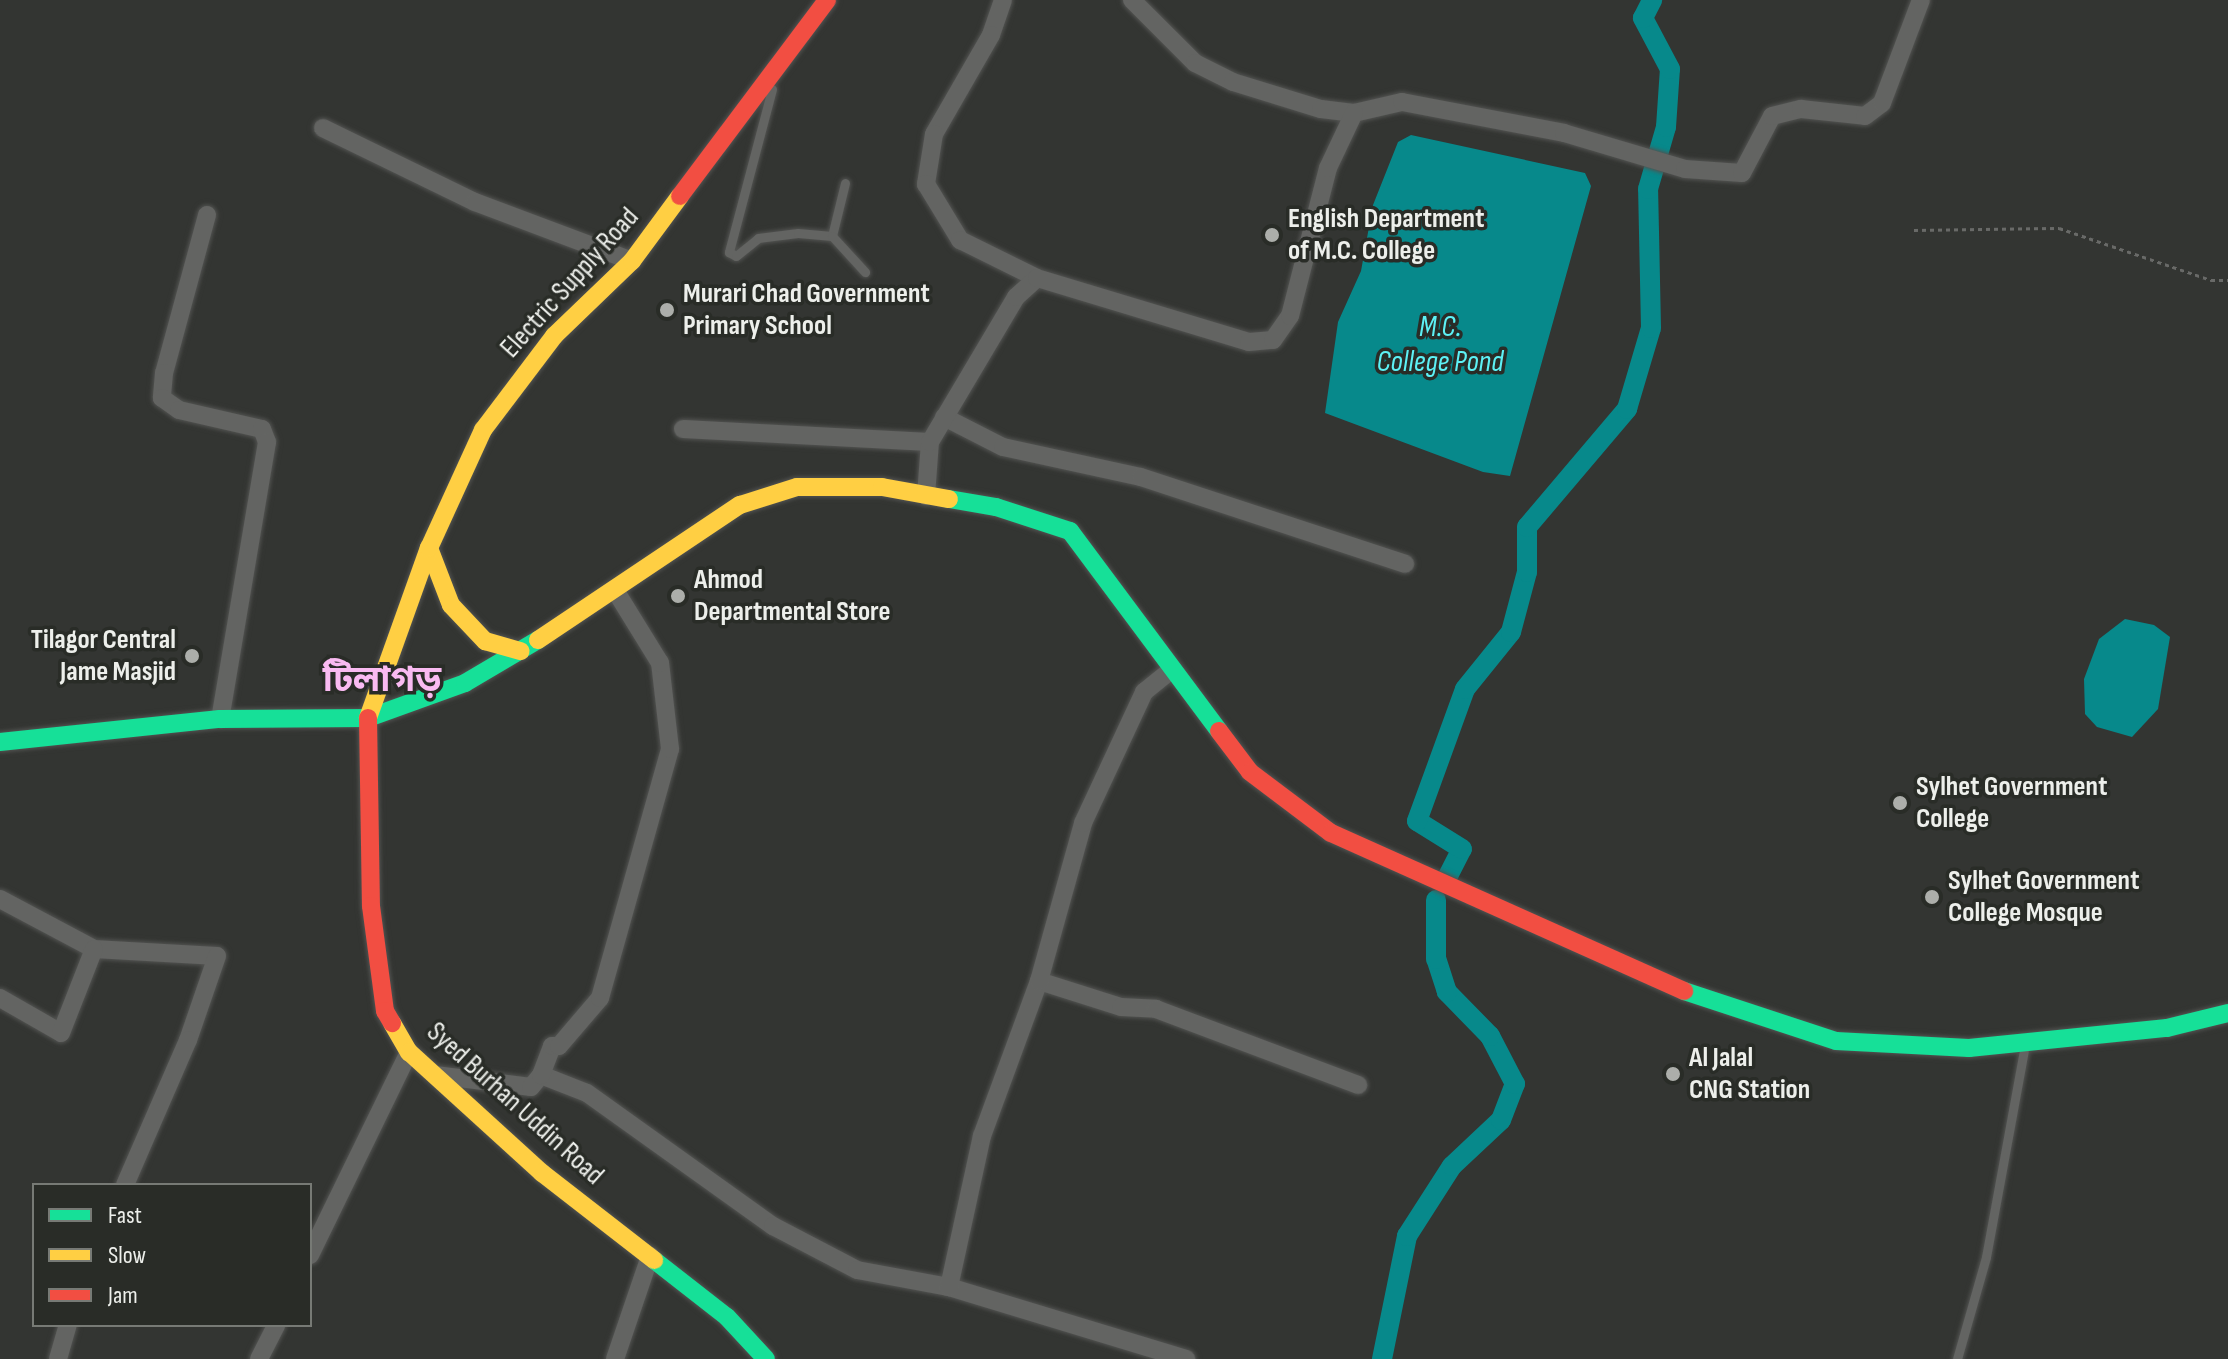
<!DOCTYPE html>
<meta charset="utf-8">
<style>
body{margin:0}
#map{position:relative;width:2228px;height:1359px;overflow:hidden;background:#333532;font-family:"Sofia Sans Condensed","Noto Sans Bengali",sans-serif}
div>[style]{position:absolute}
.water>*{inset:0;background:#07898b}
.canal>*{height:20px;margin:-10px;padding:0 10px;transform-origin:10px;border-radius:10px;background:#07898b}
.path>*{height:3px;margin-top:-1.5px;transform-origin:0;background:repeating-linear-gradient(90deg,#696a68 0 4px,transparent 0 8px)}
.roads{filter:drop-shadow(0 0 2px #525351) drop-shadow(0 0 2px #525351)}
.lane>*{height:9px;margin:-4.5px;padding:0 4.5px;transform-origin:4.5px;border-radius:4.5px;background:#636462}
.street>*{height:18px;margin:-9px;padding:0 9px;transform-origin:9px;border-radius:9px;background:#636462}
.fast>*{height:18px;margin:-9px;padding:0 9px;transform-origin:9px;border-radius:9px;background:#16e098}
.slow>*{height:18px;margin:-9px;padding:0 9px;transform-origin:9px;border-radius:9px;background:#ffcf43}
.jam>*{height:18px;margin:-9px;padding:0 9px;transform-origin:9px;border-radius:9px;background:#f24e42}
.dots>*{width:22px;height:22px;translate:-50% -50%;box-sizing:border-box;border:4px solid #292c27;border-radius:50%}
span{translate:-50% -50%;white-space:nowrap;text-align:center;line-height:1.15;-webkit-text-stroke:7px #292c27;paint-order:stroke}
.poi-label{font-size:28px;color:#edefeb;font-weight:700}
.left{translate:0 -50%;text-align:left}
.right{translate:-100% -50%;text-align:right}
.street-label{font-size:28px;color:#edefeb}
.water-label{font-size:30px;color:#5df1f5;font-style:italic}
.district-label{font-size:36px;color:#f9baf1;font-weight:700}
.legend{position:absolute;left:32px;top:1183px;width:280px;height:144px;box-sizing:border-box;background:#292c27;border:2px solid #777a75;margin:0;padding:10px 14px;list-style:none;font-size:24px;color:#edefeb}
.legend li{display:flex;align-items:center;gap:16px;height:40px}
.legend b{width:40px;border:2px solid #777a75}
</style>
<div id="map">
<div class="water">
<i style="clip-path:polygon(1411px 135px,1585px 173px,1591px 186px,1510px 476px,1483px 472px,1325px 413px,1338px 322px,1361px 271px,1373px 205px,1398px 142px)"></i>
<i style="clip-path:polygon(2125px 619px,2154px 625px,2170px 637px,2158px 709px,2132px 737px,2097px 727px,2085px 714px,2084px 679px,2099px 639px)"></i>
</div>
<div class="canal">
<i style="left:1448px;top:876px;width:30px;rotate:-63deg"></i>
<i style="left:1462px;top:849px;width:53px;rotate:-148.1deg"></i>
<i style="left:1417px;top:821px;width:140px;rotate:-70deg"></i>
<i style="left:1465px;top:689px;width:73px;rotate:-51.1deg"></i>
<i style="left:1511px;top:632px;width:62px;rotate:-75.1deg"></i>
<i style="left:1527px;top:572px;width:45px;rotate:-90deg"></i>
<i style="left:1527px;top:527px;width:155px;rotate:-49.7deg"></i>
<i style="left:1627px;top:409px;width:84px;rotate:-73.5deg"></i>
<i style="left:1651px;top:328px;width:139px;rotate:-91.2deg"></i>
<i style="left:1648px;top:189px;width:65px;rotate:-73.8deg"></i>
<i style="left:1666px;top:127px;width:58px;rotate:-86.1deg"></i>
<i style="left:1670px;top:69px;width:58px;rotate:-117.9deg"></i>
<i style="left:1643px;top:18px;width:20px;rotate:-63deg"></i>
<i style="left:1382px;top:1359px;width:126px;rotate:-78.5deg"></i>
<i style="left:1407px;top:1236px;width:83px;rotate:-57.3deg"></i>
<i style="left:1452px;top:1166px;width:67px;rotate:-43.2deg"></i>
<i style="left:1501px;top:1120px;width:39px;rotate:-69deg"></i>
<i style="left:1515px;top:1084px;width:54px;rotate:-117.5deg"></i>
<i style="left:1490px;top:1036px;width:62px;rotate:-134.3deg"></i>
<i style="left:1447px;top:992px;width:35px;rotate:-108deg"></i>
<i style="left:1436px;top:959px;width:59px;rotate:-90deg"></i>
</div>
<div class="path">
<i style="left:1914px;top:230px;width:145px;rotate:-0.8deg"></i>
<i style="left:2059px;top:228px;width:161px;rotate:18.9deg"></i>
<i style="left:2211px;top:280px;width:17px"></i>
</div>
<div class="roads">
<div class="lane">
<i style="left:772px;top:89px;width:169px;rotate:104.8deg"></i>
<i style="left:729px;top:252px;width:8px;rotate:30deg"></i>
<i style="left:736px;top:256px;width:28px;rotate:-39deg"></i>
<i style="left:758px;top:238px;width:40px;rotate:-7.1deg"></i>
<i style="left:798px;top:233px;width:34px;rotate:5deg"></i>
<i style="left:845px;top:183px;width:55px;rotate:103.8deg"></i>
<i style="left:832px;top:236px;width:49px;rotate:47.5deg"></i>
<i style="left:1957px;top:1359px;width:106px;rotate:-74.1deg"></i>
<i style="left:1986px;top:1257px;width:210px;rotate:-79.6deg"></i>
</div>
<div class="street">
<i style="left:1003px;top:0;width:37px;rotate:109deg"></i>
<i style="left:991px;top:35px;width:114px;rotate:119.9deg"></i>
<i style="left:934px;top:134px;width:51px;rotate:99.1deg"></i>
<i style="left:926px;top:184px;width:66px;rotate:58.7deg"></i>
<i style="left:960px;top:240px;width:86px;rotate:26.3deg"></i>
<i style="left:1132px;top:0;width:89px;rotate:45deg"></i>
<i style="left:1195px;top:63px;width:42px;rotate:26.6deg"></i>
<i style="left:1233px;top:82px;width:92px;rotate:17.1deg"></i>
<i style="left:1321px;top:109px;width:33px;rotate:7deg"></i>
<i style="left:1354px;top:113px;width:49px;rotate:-12.9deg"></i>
<i style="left:1402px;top:102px;width:165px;rotate:10.8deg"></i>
<i style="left:1564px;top:133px;width:126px;rotate:16.6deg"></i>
<i style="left:1685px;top:169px;width:57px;rotate:4deg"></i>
<i style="left:1742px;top:173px;width:64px;rotate:-62.2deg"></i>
<i style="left:1772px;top:116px;width:30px;rotate:-14deg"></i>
<i style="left:1801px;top:109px;width:64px;rotate:6.2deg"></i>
<i style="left:1865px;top:116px;width:21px;rotate:-37deg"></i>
<i style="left:1882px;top:103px;width:110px;rotate:-69.3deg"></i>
<i style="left:323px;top:128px;width:169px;rotate:26deg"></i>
<i style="left:475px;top:202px;width:168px;rotate:20.6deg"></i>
<i style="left:207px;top:215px;width:164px;rotate:105.2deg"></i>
<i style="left:164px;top:373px;width:25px;rotate:95deg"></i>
<i style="left:162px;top:398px;width:21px;rotate:35deg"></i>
<i style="left:179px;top:410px;width:85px;rotate:12.9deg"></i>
<i style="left:262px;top:429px;width:14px;rotate:69deg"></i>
<i style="left:267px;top:442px;width:281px;rotate:99.6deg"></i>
<i style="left:944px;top:417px;width:66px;rotate:27deg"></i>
<i style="left:1003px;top:447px;width:141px;rotate:12.3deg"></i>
<i style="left:1141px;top:477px;width:278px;rotate:18.2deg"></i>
<i style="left:683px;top:429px;width:247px;rotate:3deg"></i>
<i style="left:926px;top:496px;width:54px;rotate:-85.8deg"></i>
<i style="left:930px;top:442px;width:169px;rotate:-59.3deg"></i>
<i style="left:1016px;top:297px;width:28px;rotate:-42deg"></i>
<i style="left:1037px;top:278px;width:221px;rotate:16.8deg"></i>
<i style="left:1249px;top:342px;width:24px;rotate:-5deg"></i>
<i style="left:1273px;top:340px;width:29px;rotate:-55deg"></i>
<i style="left:1290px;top:316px;width:153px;rotate:-75.6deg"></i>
<i style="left:1328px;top:168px;width:61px;rotate:-64.7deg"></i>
<i style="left:0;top:899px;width:106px;rotate:28deg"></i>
<i style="left:94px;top:949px;width:123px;rotate:3.3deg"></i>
<i style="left:217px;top:956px;width:89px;rotate:109deg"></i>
<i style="left:188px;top:1040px;width:158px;rotate:113.5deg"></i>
<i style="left:1039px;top:981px;width:86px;rotate:17.6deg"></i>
<i style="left:1121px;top:1007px;width:35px;rotate:3deg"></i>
<i style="left:1156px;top:1009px;width:216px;rotate:20.6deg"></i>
<i style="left:0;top:998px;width:70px;rotate:29.8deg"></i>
<i style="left:61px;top:1033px;width:90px;rotate:-68.6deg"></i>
<i style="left:435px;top:1075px;width:97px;rotate:7.1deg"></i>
<i style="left:531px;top:1087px;width:16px;rotate:-50deg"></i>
<i style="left:541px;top:1075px;width:49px;rotate:21.4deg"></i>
<i style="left:587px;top:1093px;width:229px;rotate:35.6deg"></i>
<i style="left:773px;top:1226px;width:95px;rotate:27.6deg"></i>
<i style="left:857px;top:1270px;width:94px;rotate:10.5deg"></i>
<i style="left:949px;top:1287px;width:248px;rotate:16.9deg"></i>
<i style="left:541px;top:1075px;width:31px;rotate:-69deg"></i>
<i style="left:552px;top:1046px;width:7px"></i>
<i style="left:559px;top:1046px;width:63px;rotate:-49.5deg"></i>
<i style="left:600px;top:998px;width:259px;rotate:-74.3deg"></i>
<i style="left:670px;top:749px;width:87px;rotate:-96.6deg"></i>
<i style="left:660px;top:663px;width:86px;rotate:-121.7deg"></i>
<i style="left:310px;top:1255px;width:226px;rotate:-64deg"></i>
<i style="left:949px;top:1287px;width:155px;rotate:-77.7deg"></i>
<i style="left:982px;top:1136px;width:165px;rotate:-69.8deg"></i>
<i style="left:1039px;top:981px;width:164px;rotate:-74.4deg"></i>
<i style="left:1083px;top:823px;width:145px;rotate:-65deg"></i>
<i style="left:1144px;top:692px;width:35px;rotate:-39deg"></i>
<i style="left:58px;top:1359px;width:35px;rotate:-74deg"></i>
<i style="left:259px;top:1359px;width:38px;rotate:-63deg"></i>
<i style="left:615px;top:1359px;width:109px;rotate:-71.2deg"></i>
</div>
<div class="fast">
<i style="left:949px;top:499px;width:48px;rotate:9.7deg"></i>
<i style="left:996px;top:507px;width:78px;rotate:18deg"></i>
<i style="left:1070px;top:531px;width:249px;rotate:53.3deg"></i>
<i style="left:0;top:742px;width:221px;rotate:-6deg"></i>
<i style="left:220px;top:719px;width:148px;rotate:-0.4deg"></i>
<i style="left:368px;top:718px;width:103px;rotate:-19.8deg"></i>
<i style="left:465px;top:683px;width:85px;rotate:-30.5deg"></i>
<i style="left:1684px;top:991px;width:160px;rotate:18.2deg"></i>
<i style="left:1836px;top:1041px;width:133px;rotate:3deg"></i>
<i style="left:1969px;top:1048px;width:199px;rotate:-5.8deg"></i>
<i style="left:2167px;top:1028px;width:63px;rotate:-13.8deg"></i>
<i style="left:654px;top:1260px;width:93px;rotate:38deg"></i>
<i style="left:727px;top:1317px;width:57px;rotate:47.1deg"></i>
</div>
<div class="slow">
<i style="left:429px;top:548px;width:61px;rotate:68.9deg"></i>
<i style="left:451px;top:605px;width:50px;rotate:46.6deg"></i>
<i style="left:485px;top:641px;width:37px;rotate:16deg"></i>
<i style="left:538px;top:640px;width:243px;rotate:-33.8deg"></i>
<i style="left:740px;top:505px;width:60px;rotate:-17.5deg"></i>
<i style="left:797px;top:487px;width:85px"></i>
<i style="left:882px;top:487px;width:68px;rotate:10.2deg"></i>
<i style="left:368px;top:718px;width:181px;rotate:-70.3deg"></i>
<i style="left:429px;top:548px;width:130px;rotate:-65.4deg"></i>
<i style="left:483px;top:430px;width:118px;rotate:-52.9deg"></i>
<i style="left:554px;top:336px;width:108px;rotate:-43.9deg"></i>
<i style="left:632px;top:261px;width:81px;rotate:-53.6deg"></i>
<i style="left:392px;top:1023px;width:34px;rotate:60deg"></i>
<i style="left:409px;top:1052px;width:180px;rotate:42.3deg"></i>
<i style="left:542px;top:1173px;width:142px;rotate:37.8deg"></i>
</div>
<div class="jam">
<i style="left:680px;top:196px;width:245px;rotate:-53.1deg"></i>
<i style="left:368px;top:718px;width:188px;rotate:89.1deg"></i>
<i style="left:371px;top:906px;width:106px;rotate:82.4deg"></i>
<i style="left:385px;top:1011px;width:14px;rotate:60deg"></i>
<i style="left:1219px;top:731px;width:51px;rotate:52.9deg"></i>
<i style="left:1250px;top:772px;width:101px;rotate:37deg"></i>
<i style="left:1331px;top:833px;width:387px;rotate:24.1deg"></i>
</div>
</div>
<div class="dots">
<i style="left:1272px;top:235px;background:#acaeaa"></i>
<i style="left:667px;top:310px;background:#acaeaa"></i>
<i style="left:678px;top:596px;background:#acaeaa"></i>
<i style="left:192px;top:656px;background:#acaeaa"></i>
<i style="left:1900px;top:803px;background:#acaeaa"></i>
<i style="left:1932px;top:897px;background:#acaeaa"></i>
<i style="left:1673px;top:1074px;background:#acaeaa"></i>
</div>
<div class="poi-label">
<span class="left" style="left:1288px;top:235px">English Department<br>of M.C. College</span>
<span class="left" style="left:683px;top:310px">Murari Chad Government<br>Primary School</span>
<span class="left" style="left:694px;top:596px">Ahmod<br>Departmental Store</span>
<span class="right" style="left:176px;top:656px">Tilagor Central<br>Jame Masjid</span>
<span class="left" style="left:1916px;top:803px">Sylhet Government<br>College</span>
<span class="left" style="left:1948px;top:897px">Sylhet Government<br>College Mosque</span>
<span class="left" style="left:1689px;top:1074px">Al Jalal<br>CNG Station</span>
</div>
<div class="street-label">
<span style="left:570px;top:283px;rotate:-48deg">Electric Supply Road</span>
<span style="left:515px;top:1104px;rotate:42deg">Syed Burhan Uddin Road</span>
</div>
<div class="water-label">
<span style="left:1440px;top:344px">M.C.<br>College Pond</span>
</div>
<div class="district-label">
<span style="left:382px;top:681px">টিলাগড়</span>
</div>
<ul class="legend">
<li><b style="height:10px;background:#16e098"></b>Fast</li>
<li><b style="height:10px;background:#ffcf43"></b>Slow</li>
<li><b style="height:10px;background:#f24e42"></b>Jam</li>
</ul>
</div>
